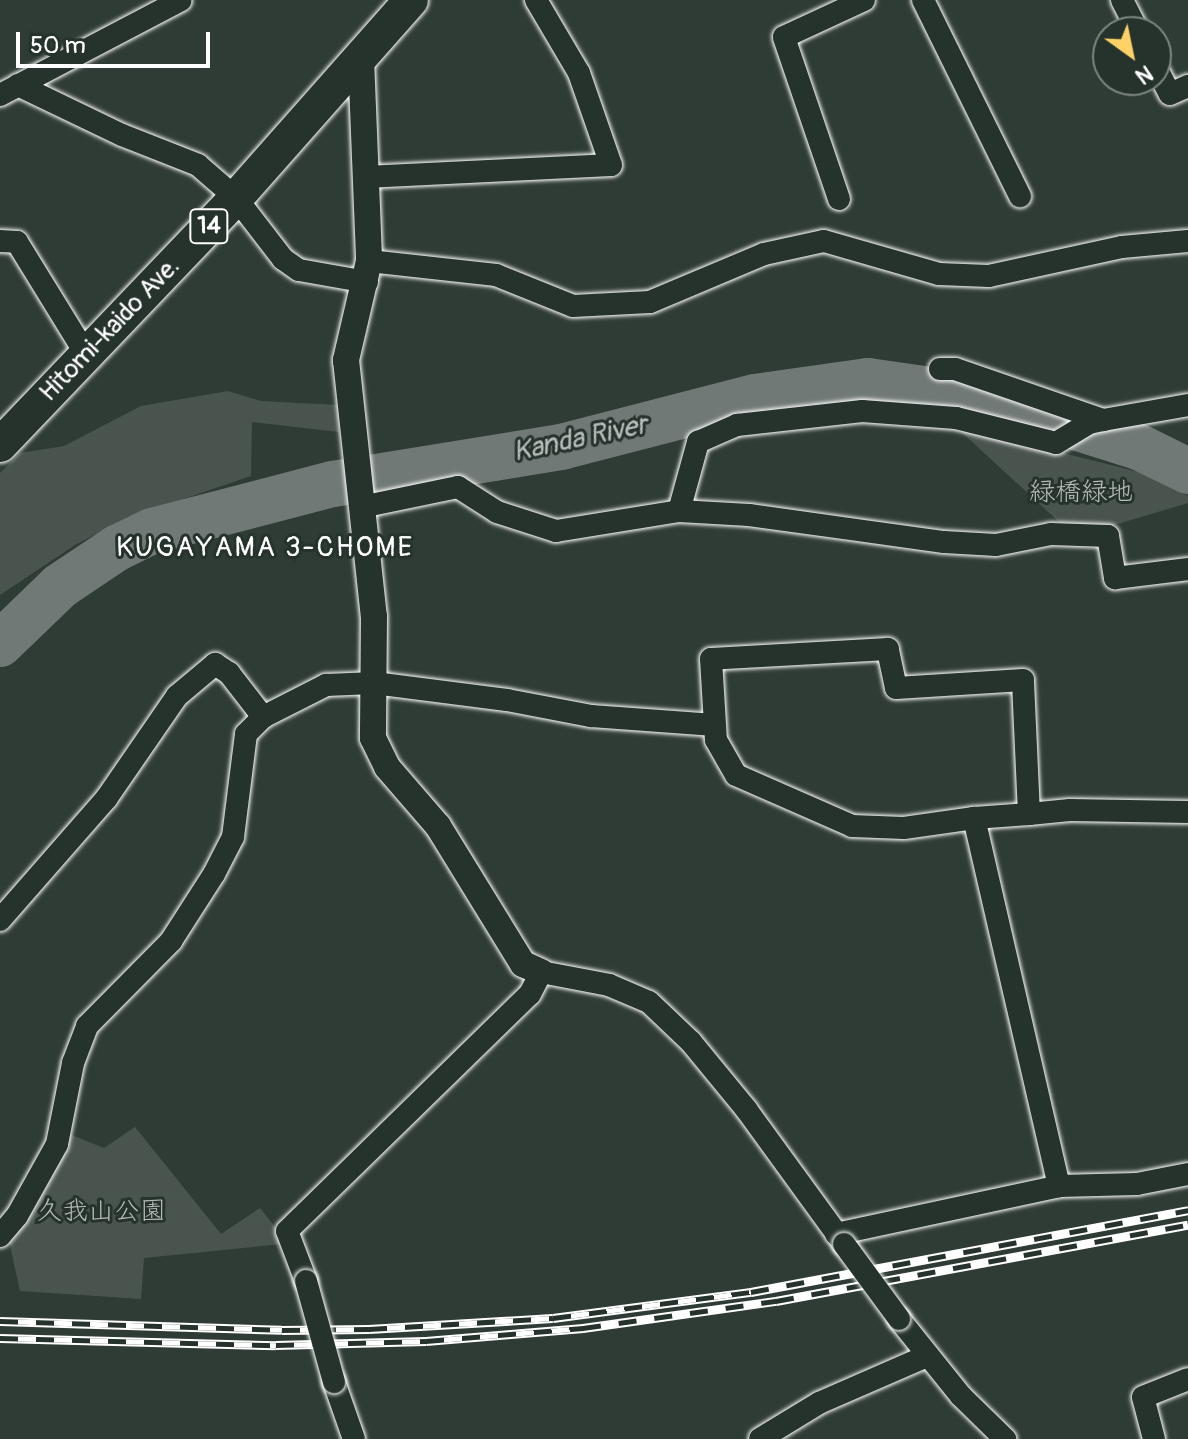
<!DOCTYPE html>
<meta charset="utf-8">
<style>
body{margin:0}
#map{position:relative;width:1188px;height:1439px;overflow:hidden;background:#2f3b35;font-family:Pangolin,"Klee One",sans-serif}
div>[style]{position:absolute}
.green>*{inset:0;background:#4a544f}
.river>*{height:46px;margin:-23px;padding:0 23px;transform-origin:23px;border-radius:23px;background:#707975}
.roads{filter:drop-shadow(0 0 2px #fff) drop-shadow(0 0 2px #fff)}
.minor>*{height:22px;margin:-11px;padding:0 11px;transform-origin:11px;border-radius:11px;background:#26332d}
.tertiary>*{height:26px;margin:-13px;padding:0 13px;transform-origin:13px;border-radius:13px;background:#26332d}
.primary>*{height:34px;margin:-17px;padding:0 17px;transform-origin:17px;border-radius:17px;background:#26332d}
.rail>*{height:9px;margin-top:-4.5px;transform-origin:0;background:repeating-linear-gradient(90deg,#26332d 0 18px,#fff 0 36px);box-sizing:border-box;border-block:2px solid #fff}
.bridges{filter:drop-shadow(0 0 2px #fff) drop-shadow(0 0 2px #fff)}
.minor-bridge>*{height:22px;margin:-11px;padding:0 11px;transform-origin:11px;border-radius:11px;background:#26332d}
span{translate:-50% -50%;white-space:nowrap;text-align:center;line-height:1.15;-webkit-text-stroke:6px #26332d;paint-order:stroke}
.shield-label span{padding:2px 6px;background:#26332d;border:2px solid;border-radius:6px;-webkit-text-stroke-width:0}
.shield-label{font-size:24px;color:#fff;font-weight:700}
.street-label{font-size:26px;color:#fff}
.park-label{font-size:26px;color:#b7bbb9}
.water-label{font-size:28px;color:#b8bcba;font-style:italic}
.neighbourhood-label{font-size:28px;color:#fff;letter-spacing:2px}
.north{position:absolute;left:1092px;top:16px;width:80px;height:80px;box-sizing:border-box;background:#26332d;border:2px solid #7d8581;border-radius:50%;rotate:147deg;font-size:22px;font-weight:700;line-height:32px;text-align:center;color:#fff}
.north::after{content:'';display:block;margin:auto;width:28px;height:36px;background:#ffd166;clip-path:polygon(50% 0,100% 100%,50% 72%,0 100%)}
.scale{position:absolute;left:16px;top:32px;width:194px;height:36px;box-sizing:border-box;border:4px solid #fff;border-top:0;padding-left:10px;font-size:24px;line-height:28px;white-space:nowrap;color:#fff;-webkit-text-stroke:6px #26332d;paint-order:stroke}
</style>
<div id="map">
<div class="green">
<i style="clip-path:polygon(228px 391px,261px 401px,338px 405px,339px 432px,252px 422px,251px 476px,125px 519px,75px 545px,0 595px,0 473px,20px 453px,64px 446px,141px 406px)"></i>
<i style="clip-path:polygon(955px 426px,1147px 474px,1188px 496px,1188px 503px,1111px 526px,1077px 527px,1059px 522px)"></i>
<i style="clip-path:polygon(135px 1127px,221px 1234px,260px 1208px,279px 1232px,282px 1244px,144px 1258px,141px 1299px,20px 1291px,8px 1236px,69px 1134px,104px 1148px)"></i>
</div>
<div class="river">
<i style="left:0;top:644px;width:83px;rotate:-44deg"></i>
<i style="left:60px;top:586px;width:69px;rotate:-33.7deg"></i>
<i style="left:117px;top:548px;width:39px;rotate:-26deg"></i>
<i style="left:152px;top:531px;width:187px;rotate:-14.6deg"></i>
<i style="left:333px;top:484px;width:231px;rotate:-9.2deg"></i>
<i style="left:561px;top:447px;width:200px;rotate:-14.5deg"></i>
<i style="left:755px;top:397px;width:114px;rotate:-8.1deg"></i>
<i style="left:868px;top:381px;width:113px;rotate:8.1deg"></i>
<i style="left:980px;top:397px;width:167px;rotate:17.5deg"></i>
<i style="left:1139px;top:447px;width:55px;rotate:26.1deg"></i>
</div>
<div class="roads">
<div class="minor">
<i style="left:923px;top:0;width:219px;rotate:63.7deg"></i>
<i style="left:1122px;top:0;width:36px;rotate:63deg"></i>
<i style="left:1156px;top:67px;width:30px;rotate:63deg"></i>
<i style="left:1170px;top:94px;width:20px;rotate:-24deg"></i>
<i style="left:18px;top:85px;width:115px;rotate:25.7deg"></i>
<i style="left:122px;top:135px;width:82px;rotate:21.5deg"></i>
<i style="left:198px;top:165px;width:50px;rotate:41deg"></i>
<i style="left:236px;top:198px;width:77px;rotate:52.4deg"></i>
<i style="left:283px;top:259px;width:19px;rotate:35deg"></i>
<i style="left:299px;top:270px;width:69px;rotate:10deg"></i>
<i style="left:0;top:95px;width:204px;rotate:-27.7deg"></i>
<i style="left:366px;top:177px;width:245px;rotate:-2.8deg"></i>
<i style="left:611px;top:165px;width:97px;rotate:-109.2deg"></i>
<i style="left:579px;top:73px;width:85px;rotate:-120.5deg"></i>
<i style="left:839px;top:199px;width:171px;rotate:-108.8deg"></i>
<i style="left:784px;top:37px;width:88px;rotate:-24.8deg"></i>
<i style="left:0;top:241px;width:17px;rotate:3deg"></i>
<i style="left:17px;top:242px;width:134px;rotate:58.4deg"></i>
<i style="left:369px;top:261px;width:128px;rotate:6.3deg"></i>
<i style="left:496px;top:275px;width:83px;rotate:21.9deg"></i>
<i style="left:573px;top:306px;width:77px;rotate:-3deg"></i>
<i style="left:650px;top:302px;width:124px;rotate:-22.8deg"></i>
<i style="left:764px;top:254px;width:61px;rotate:-12.2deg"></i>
<i style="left:824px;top:241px;width:120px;rotate:16deg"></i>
<i style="left:939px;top:274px;width:50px;rotate:2.3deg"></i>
<i style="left:989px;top:276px;width:136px;rotate:-12.3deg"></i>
<i style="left:1122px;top:247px;width:66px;rotate:-5.2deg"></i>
<i style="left:940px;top:369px;width:15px"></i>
<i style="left:955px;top:369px;width:157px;rotate:19deg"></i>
<i style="left:1103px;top:420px;width:86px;rotate:-10deg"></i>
<i style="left:361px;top:507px;width:99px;rotate:-11.7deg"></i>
<i style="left:458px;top:487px;width:46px;rotate:32.7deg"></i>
<i style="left:497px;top:512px;width:62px;rotate:17.9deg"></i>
<i style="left:556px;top:531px;width:125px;rotate:-9.2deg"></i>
<i style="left:679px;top:511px;width:70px;rotate:3.3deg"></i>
<i style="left:749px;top:515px;width:197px;rotate:7.9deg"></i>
<i style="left:944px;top:542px;width:52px;rotate:3.3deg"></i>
<i style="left:996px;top:545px;width:56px;rotate:-11.3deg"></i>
<i style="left:1051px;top:534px;width:57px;rotate:2deg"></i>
<i style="left:1108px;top:536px;width:43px;rotate:80.5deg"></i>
<i style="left:1115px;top:578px;width:74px;rotate:-7deg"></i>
<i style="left:679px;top:511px;width:72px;rotate:-74.6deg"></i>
<i style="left:698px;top:442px;width:43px;rotate:-23.6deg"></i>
<i style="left:737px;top:425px;width:126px;rotate:-6.4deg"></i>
<i style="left:862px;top:411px;width:94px;rotate:4.3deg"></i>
<i style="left:956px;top:418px;width:103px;rotate:14deg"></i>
<i style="left:1056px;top:443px;width:39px;rotate:-31deg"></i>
<i style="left:1089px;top:423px;width:14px;rotate:-12deg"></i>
<i style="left:1029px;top:814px;width:134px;rotate:-92.6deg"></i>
<i style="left:1023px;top:680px;width:127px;rotate:176.4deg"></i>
<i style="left:896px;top:688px;width:40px;rotate:-102deg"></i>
<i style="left:888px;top:649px;width:177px;rotate:176.8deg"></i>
<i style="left:711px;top:659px;width:81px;rotate:86.5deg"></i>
<i style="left:716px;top:740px;width:40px;rotate:60.3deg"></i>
<i style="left:736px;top:775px;width:127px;rotate:23.7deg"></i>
<i style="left:852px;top:826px;width:52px;rotate:2.2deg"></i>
<i style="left:904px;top:828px;width:71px;rotate:-8.1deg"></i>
<i style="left:974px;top:818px;width:55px;rotate:-4.2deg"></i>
<i style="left:1029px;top:814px;width:41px;rotate:-5.6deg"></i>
<i style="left:1070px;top:810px;width:118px;rotate:1deg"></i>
<i style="left:974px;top:818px;width:378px;rotate:77deg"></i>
<i style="left:0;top:920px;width:161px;rotate:-48.8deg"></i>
<i style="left:106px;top:799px;width:125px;rotate:-55.4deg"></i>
<i style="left:177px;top:696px;width:50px;rotate:-40.1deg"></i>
<i style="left:215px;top:664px;width:17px;rotate:33deg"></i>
<i style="left:229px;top:673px;width:56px;rotate:52.3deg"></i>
<i style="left:836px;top:1234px;width:228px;rotate:-12.1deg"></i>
<i style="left:1059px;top:1186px;width:78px;rotate:-1.5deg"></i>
<i style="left:1137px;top:1184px;width:52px;rotate:-11.1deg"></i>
<i style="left:0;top:1236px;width:26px;rotate:-50deg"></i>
<i style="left:17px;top:1216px;width:82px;rotate:-60.9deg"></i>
<i style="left:57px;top:1144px;width:83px;rotate:-78.8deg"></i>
<i style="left:73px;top:1063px;width:40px;rotate:-69deg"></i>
<i style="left:87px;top:1026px;width:120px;rotate:-45.3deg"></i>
<i style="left:171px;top:941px;width:80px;rotate:-57.3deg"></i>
<i style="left:214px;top:874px;width:42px;rotate:-62.8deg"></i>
<i style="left:233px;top:837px;width:104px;rotate:-82.8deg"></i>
<i style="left:246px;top:734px;width:24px;rotate:-45deg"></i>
<i style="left:263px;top:717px;width:71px;rotate:-26.9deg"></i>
<i style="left:326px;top:685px;width:48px;rotate:-2.4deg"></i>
<i style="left:374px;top:683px;width:134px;rotate:7.3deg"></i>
<i style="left:507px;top:700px;width:86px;rotate:10.8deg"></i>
<i style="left:591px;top:716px;width:124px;rotate:4.2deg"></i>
<i style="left:306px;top:1281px;width:53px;rotate:-110.8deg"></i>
<i style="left:287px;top:1231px;width:339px;rotate:-44.3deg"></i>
<i style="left:530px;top:994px;width:25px;rotate:-63deg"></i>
<i style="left:541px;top:972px;width:69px;rotate:10.8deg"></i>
<i style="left:609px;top:985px;width:43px;rotate:23deg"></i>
<i style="left:649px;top:1002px;width:58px;rotate:43.6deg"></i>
<i style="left:691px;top:1042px;width:87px;rotate:50.6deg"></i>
<i style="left:746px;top:1109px;width:167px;rotate:54deg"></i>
<i style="left:899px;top:1319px;width:99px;rotate:51.2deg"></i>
<i style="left:961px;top:1396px;width:62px;rotate:44.3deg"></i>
<i style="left:334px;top:1382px;width:60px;rotate:70.7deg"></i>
<i style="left:760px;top:1439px;width:69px;rotate:-31.4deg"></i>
<i style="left:819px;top:1403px;width:118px;rotate:-23.5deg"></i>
<i style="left:1154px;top:1439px;width:43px;rotate:-104.7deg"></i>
<i style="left:1143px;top:1397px;width:48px;rotate:-21.8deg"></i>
</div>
<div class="tertiary">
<i style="left:361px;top:58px;width:203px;rotate:87.7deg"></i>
<i style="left:369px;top:261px;width:102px;rotate:103.1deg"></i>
<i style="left:346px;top:360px;width:258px;rotate:83.8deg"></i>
<i style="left:374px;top:616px;width:122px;rotate:90.5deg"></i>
<i style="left:373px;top:738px;width:32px;rotate:64deg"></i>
<i style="left:387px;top:767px;width:78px;rotate:49.2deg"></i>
<i style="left:438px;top:826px;width:162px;rotate:58.4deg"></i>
<i style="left:523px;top:964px;width:20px;rotate:24deg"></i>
</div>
<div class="primary">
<i style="left:0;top:445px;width:342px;rotate:-46.3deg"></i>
<i style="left:236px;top:198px;width:264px;rotate:-48.5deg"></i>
</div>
</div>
<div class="rail">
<i style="left:0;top:1321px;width:282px;rotate:1.8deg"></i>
<i style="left:282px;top:1330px;width:87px;rotate:-0.7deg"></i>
<i style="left:369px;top:1329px;width:184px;rotate:-3.4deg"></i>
<i style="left:553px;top:1318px;width:200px;rotate:-7.5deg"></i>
<i style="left:751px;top:1292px;width:445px;rotate:-10.6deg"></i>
<i style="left:0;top:1338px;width:276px;rotate:1.5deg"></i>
<i style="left:276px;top:1345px;width:150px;rotate:-1.5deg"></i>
<i style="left:426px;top:1341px;width:158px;rotate:-4.7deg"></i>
<i style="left:583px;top:1328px;width:195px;rotate:-8deg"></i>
<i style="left:776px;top:1301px;width:419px;rotate:-10.5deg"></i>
</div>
<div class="bridges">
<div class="minor-bridge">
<i style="left:844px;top:1244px;width:93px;rotate:53.7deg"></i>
<i style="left:306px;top:1281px;width:105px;rotate:74.5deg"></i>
</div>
</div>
<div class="shield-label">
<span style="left:209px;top:226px">14</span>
</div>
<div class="street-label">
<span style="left:110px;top:330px;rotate:-46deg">Hitomi-kaido Ave.</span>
</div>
<div class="park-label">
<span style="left:1081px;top:493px">緑橋緑地</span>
<span style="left:101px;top:1212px">久我山公園</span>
</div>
<div class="water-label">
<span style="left:580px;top:439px;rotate:-12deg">Kanda River</span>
</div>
<div class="neighbourhood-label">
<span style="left:265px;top:548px">KUGAYAMA 3-CHOME</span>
</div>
<div class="north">N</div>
<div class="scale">50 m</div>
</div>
